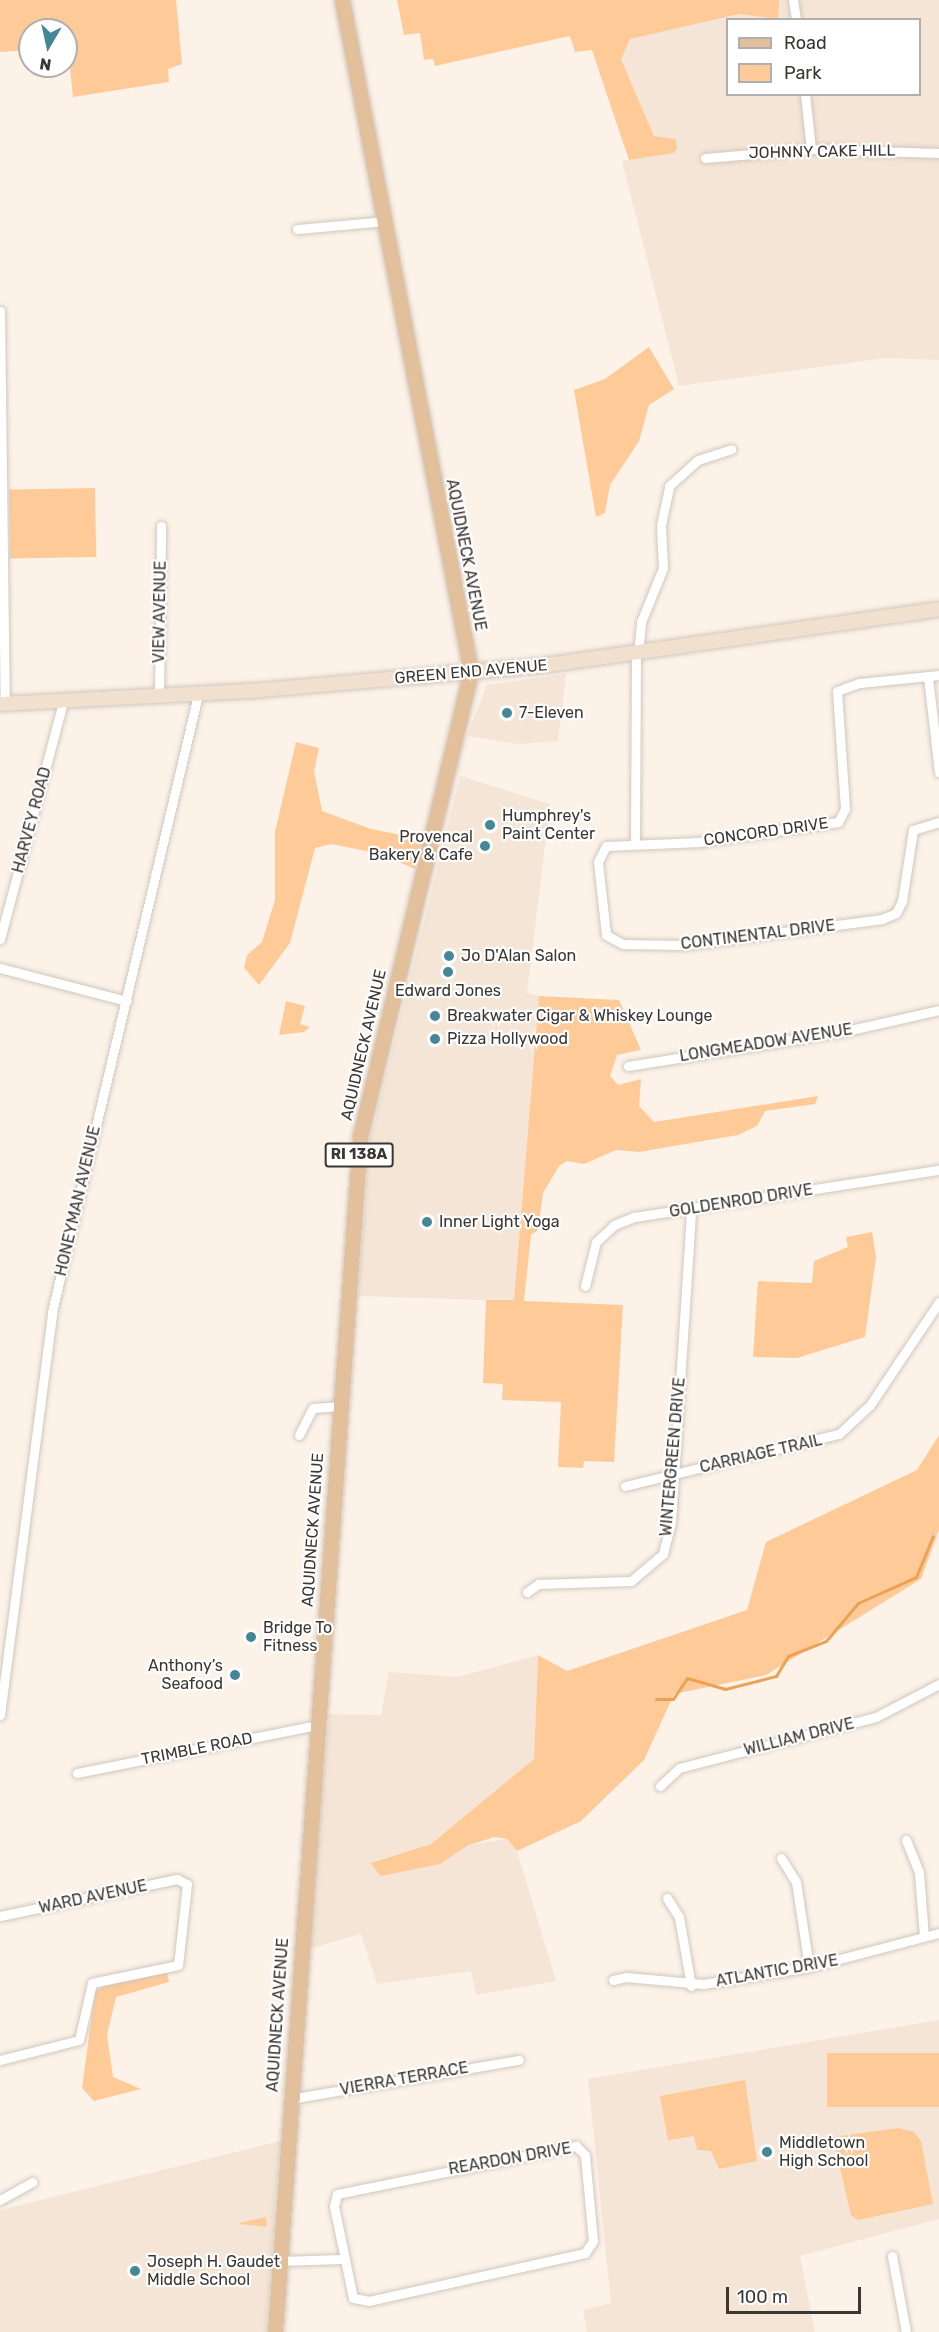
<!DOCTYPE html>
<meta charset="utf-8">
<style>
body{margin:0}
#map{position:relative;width:939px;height:2332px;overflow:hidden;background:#fcf2e8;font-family:Rubik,sans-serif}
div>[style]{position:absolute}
.built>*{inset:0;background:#f5e5d6}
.green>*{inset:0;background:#fecb98;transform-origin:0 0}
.stream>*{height:3px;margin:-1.5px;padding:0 1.5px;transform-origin:1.5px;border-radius:1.5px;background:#eba254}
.roads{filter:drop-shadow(0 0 2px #d1c7be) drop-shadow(0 0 2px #d1c7be)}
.minor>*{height:9px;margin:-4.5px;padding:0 4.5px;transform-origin:4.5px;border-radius:4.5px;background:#fff}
.secondary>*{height:14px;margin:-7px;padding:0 7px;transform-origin:7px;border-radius:7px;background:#f1e0ce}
.primary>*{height:15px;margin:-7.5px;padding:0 7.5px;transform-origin:7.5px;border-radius:7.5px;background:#e3c09c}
.dots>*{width:16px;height:16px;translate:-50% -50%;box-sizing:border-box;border:3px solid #fff;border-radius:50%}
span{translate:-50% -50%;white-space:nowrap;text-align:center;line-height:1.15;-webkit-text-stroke:4.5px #fff;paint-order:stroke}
.shield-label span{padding:2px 4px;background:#fff;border:2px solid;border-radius:4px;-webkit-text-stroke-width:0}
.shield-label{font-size:15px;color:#3a3632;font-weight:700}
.street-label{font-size:16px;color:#3a3632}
.poi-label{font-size:16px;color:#3a3632}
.left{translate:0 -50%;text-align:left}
.right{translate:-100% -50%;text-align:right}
.legend{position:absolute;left:726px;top:18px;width:195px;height:78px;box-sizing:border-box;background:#fff;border:2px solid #b0afad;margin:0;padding:8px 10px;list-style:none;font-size:18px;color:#3a3632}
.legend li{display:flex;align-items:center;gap:12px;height:30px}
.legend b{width:30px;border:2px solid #b0afad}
.north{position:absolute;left:18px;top:18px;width:60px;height:60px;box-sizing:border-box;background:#fff;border:2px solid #b0afad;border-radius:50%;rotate:189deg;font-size:16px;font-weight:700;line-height:24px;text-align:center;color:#3a3632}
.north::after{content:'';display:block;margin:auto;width:21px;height:27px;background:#448797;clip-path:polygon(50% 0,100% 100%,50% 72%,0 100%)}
.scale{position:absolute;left:726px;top:2287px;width:135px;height:27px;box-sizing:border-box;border:3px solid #3a3632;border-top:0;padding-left:8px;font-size:18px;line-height:21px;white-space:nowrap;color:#3a3632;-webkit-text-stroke:4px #fff;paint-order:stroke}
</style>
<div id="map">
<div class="built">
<i style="clip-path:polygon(evenodd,612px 0,939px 0,939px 360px,885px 358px,679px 386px,622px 161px,673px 153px,676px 140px,654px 136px,621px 59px,612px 0,728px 20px,920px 20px,920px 94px,728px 94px,728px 20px)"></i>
<i style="clip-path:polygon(566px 674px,558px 741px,518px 744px,467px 736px,487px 685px)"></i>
<i style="clip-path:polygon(460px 776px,550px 804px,527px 993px,539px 996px,514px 1301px,358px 1296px,370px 1141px)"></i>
<i style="clip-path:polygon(538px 1655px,534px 1759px,431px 1844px,371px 1862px,440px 1864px,469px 1845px,507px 1839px,517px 1851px,556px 1981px,476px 1995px,471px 1971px,377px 1984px,361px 1934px,308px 1949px,329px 1714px,381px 1715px,389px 1672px,458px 1677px)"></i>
<i style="clip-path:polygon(939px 2020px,939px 2219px,800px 2256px,815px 2332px,587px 2332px,583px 2310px,611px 2303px,588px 2079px)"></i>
<i style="clip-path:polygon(280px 2141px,266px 2332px,0 2332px,0 2210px)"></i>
</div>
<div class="green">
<i style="clip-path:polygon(0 0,176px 0,182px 64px,168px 69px,169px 82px,73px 97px,66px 30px,30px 30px,30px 50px,0 52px)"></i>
<i style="clip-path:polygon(397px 0,779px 0,778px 19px,739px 14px,630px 39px,621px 59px,654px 136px,676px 139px,677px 148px,674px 153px,629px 160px,592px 50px,575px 52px,570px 36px,435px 66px,433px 59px,424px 60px,420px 33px,404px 35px)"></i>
<i style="clip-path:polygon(649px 347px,674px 389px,649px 405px,639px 441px,610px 485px,605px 513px,596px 517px,574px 390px,605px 379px)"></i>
<i style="left:95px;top:488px;width:69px;height:86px;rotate:89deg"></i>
<i style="clip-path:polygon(296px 742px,319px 748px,314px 771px,322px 811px,371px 829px,422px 839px,415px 869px,381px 854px,331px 844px,315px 848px,290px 943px,259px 985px,244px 968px,247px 955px,262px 942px,275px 900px,275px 832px)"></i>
<i style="clip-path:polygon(539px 996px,619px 1000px,641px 1050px,617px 1055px,610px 1076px,618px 1085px,641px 1079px,639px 1106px,654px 1122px,818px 1096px,815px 1104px,765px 1111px,757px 1126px,738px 1135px,639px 1152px,616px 1150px,584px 1164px,567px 1161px,559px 1166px,543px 1193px,538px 1230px,531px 1235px,524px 1301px,623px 1305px,614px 1462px,584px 1461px,583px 1468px,558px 1467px,561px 1402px,502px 1400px,503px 1384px,483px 1383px,486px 1300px,514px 1300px)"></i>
<i style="clip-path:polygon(286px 1001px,305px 1006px,300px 1024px,310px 1027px,304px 1032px,279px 1035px)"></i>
<i style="clip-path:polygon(872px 1232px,876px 1257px,865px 1337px,797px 1358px,753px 1357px,758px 1281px,812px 1283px,814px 1261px,848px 1247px,846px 1237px)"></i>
<i style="clip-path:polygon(939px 1435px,939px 1530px,921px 1579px,766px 1675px,674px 1694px,644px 1760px,581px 1821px,517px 1851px,507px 1839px,495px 1837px,469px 1845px,440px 1864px,381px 1876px,370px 1863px,431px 1844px,534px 1759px,538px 1655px,567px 1671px,747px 1610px,766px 1542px,917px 1470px)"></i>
<i style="clip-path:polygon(167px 1973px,169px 1982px,116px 1997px,107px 2035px,113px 2077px,141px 2089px,94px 2101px,82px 2088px,95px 1992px,109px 1983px)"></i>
<i style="left:939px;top:2053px;width:54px;height:112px;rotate:90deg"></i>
<i style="clip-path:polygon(745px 2080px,757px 2161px,719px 2169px,711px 2151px,697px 2150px,694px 2136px,668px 2140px,660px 2096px)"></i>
<i style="clip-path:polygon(898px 2128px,914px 2132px,921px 2141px,933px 2204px,858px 2220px,851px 2215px,833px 2137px)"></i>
<i style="clip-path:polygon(266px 2217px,267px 2227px,239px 2224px,239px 2223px)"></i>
</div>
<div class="stream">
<i style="left:656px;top:1699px;width:17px"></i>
<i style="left:673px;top:1699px;width:25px;rotate:-56deg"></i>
<i style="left:687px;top:1678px;width:40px;rotate:16deg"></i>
<i style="left:725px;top:1689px;width:53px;rotate:-14.3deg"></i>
<i style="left:776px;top:1676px;width:23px;rotate:-59deg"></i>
<i style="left:788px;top:1656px;width:41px;rotate:-21.5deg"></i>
<i style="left:826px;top:1641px;width:50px;rotate:-49.9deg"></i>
<i style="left:858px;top:1603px;width:64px;rotate:-24.1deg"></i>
<i style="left:916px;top:1577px;width:44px;rotate:-67.5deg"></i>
</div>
<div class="roads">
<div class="minor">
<i style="left:793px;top:0;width:20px;rotate:81deg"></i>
<i style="left:805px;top:94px;width:55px;rotate:83.8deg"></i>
<i style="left:705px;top:158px;width:106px;rotate:-4.9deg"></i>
<i style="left:811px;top:149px;width:128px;rotate:1.8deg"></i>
<i style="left:297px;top:229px;width:90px;rotate:-5.1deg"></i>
<i style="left:0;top:311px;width:392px;rotate:89.3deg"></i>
<i style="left:638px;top:653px;width:31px;rotate:-84deg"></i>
<i style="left:641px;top:622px;width:58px;rotate:-67.8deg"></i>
<i style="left:663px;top:568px;width:43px;rotate:-92.7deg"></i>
<i style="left:661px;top:525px;width:40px;rotate:-78deg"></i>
<i style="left:669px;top:486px;width:39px;rotate:-42deg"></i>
<i style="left:698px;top:460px;width:35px;rotate:-18deg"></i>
<i style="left:939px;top:675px;width:80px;rotate:174.3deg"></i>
<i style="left:859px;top:683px;width:23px;rotate:160deg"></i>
<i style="left:837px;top:691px;width:118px;rotate:86.1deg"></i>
<i style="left:845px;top:809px;width:15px;rotate:118deg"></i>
<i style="left:838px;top:822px;width:139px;rotate:171.8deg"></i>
<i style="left:700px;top:842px;width:94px;rotate:177.6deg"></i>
<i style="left:606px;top:846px;width:18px;rotate:117deg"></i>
<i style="left:598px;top:862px;width:73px;rotate:83.7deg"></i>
<i style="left:606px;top:935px;width:19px;rotate:28deg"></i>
<i style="left:623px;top:944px;width:62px;rotate:0.9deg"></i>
<i style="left:685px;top:945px;width:199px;rotate:-7.5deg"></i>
<i style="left:882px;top:919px;width:15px;rotate:-23deg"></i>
<i style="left:896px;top:913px;width:13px;rotate:-63deg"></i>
<i style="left:902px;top:901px;width:72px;rotate:-81.2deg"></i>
<i style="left:913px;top:830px;width:27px;rotate:-17deg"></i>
<i style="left:928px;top:677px;width:96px;rotate:83.4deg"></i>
<i style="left:159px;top:697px;width:171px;rotate:-89.3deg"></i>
<i style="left:635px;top:844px;width:191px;rotate:-89.7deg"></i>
<i style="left:0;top:939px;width:245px;rotate:-75.1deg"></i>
<i style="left:0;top:968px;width:131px;rotate:14.6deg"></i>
<i style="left:628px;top:1066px;width:221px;rotate:-9.1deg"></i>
<i style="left:846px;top:1031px;width:95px;rotate:-12.7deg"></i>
<i style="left:585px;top:1286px;width:45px;rotate:-76deg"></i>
<i style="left:596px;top:1242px;width:25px;rotate:-43deg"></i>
<i style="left:614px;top:1225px;width:22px;rotate:-22deg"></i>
<i style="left:634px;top:1217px;width:309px;rotate:-8.8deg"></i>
<i style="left:299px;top:1435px;width:30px;rotate:-63deg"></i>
<i style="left:313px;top:1408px;width:28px;rotate:-4deg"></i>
<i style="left:625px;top:1486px;width:220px;rotate:-13.7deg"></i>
<i style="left:839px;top:1434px;width:42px;rotate:-43.1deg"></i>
<i style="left:870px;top:1405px;width:124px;rotate:-56.2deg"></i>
<i style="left:527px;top:1592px;width:14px;rotate:-36deg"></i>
<i style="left:538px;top:1584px;width:93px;rotate:-1.8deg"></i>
<i style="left:631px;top:1581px;width:42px;rotate:-40.2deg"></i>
<i style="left:663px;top:1554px;width:33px;rotate:-76deg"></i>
<i style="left:671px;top:1522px;width:313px;rotate:-86.3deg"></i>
<i style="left:0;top:1715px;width:406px;rotate:-82.6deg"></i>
<i style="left:52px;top:1312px;width:634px;rotate:-76.69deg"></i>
<i style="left:77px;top:1773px;width:245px;rotate:-11.3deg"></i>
<i style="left:660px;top:1786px;width:26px;rotate:-43deg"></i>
<i style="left:679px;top:1768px;width:203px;rotate:-14.5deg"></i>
<i style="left:876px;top:1717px;width:71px;rotate:-27.6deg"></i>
<i style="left:906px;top:1840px;width:35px;rotate:68deg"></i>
<i style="left:919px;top:1873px;width:63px;rotate:85.5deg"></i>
<i style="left:781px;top:1858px;width:28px;rotate:58deg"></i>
<i style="left:796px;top:1882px;width:86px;rotate:81.3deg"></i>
<i style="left:667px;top:1898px;width:22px;rotate:58deg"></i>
<i style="left:679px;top:1917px;width:70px;rotate:80.1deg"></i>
<i style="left:0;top:1916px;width:181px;rotate:-11.8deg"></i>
<i style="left:177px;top:1879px;width:11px;rotate:27deg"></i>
<i style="left:187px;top:1884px;width:81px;rotate:96.3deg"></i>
<i style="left:178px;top:1965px;width:88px;rotate:168.2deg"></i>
<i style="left:92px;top:1983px;width:58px;rotate:102.8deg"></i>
<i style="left:79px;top:2040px;width:81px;rotate:165.8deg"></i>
<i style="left:613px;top:1980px;width:13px;rotate:-13deg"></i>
<i style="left:626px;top:1977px;width:77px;rotate:5.2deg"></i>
<i style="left:703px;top:1984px;width:107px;rotate:-9.1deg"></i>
<i style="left:809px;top:1967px;width:134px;rotate:-14.7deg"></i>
<i style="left:290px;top:2099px;width:232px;rotate:-9.7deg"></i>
<i style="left:576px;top:2146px;width:13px;rotate:45deg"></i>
<i style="left:585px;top:2155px;width:86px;rotate:84.7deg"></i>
<i style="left:593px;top:2241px;width:14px;rotate:124deg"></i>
<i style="left:585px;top:2253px;width:221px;rotate:167.5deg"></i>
<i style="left:369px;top:2301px;width:16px;rotate:-169deg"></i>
<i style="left:353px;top:2298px;width:94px;rotate:-101.7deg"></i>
<i style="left:334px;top:2206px;width:12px;rotate:-76deg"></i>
<i style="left:337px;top:2194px;width:244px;rotate:-11.4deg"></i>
<i style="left:0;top:2200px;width:37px;rotate:-29deg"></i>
<i style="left:892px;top:2256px;width:77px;rotate:79.6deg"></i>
<i style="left:279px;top:2261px;width:63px;rotate:-1.8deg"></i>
</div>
<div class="secondary">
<i style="left:0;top:704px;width:251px;rotate:-3deg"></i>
<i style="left:251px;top:691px;width:297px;rotate:-5deg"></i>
<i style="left:547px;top:665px;width:396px;rotate:-8.1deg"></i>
</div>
<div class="primary">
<i style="left:275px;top:2332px;width:1198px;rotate:-85.93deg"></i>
<i style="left:360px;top:1137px;width:478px;rotate:-76.6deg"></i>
<i style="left:471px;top:672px;width:684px;rotate:-100.87deg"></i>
</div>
</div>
<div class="dots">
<i style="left:507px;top:713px;background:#448797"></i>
<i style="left:490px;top:825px;background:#448797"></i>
<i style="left:485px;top:846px;background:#448797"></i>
<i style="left:449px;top:956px;background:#448797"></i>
<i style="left:448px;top:972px;background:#448797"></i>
<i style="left:435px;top:1016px;background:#448797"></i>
<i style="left:435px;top:1039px;background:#448797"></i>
<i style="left:427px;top:1222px;background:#448797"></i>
<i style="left:251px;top:1637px;background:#448797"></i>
<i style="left:235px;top:1675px;background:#448797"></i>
<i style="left:767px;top:2152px;background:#448797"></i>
<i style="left:135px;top:2271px;background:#448797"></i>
</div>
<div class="shield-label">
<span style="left:359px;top:1155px">RI 138A</span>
</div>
<div class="street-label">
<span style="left:822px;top:152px;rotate:-1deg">JOHNNY CAKE HILL</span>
<span style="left:466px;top:555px;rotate:79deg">AQUIDNECK AVENUE</span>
<span style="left:160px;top:612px;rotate:-89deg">VIEW AVENUE</span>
<span style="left:471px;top:672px;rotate:-5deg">GREEN END AVENUE</span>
<span style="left:32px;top:820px;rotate:-75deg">HARVEY ROAD</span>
<span style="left:766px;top:832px;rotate:-8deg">CONCORD DRIVE</span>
<span style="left:758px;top:935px;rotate:-7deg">CONTINENTAL DRIVE</span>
<span style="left:766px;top:1043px;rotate:-9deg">LONGMEADOW AVENUE</span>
<span style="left:364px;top:1045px;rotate:-77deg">AQUIDNECK AVENUE</span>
<span style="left:78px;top:1201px;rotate:-77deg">HONEYMAN AVENUE</span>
<span style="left:741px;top:1201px;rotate:-9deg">GOLDENROD DRIVE</span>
<span style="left:761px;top:1454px;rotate:-13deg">CARRIAGE TRAIL</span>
<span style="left:673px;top:1457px;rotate:-85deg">WINTERGREEN DRIVE</span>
<span style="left:313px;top:1530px;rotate:-86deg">AQUIDNECK AVENUE</span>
<span style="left:799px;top:1737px;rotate:-14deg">WILLIAM DRIVE</span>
<span style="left:197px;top:1749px;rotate:-11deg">TRIMBLE ROAD</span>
<span style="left:93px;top:1897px;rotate:-12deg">WARD AVENUE</span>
<span style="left:777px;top:1971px;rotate:-10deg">ATLANTIC DRIVE</span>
<span style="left:278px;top:2015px;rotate:-86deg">AQUIDNECK AVENUE</span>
<span style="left:404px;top:2079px;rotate:-10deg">VIERRA TERRACE</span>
<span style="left:510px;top:2159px;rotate:-10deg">REARDON DRIVE</span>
</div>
<div class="poi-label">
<span class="left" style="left:519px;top:713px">7-Eleven</span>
<span class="left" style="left:502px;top:825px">Humphrey's<br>Paint Center</span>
<span class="right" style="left:473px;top:846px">Provencal<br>Bakery &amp; Cafe</span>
<span class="left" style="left:461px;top:956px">Jo D'Alan Salon</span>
<span style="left:448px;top:991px">Edward Jones</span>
<span class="left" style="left:447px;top:1016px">Breakwater Cigar &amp; Whiskey Lounge</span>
<span class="left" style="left:447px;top:1039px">Pizza Hollywood</span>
<span class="left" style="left:439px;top:1222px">Inner Light Yoga</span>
<span class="left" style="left:263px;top:1637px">Bridge To<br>Fitness</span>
<span class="right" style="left:223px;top:1675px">Anthony’s<br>Seafood</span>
<span class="left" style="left:779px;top:2152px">Middletown<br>High School</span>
<span class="left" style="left:147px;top:2271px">Joseph H. Gaudet<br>Middle School</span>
</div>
<ul class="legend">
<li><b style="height:8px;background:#e3c09c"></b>Road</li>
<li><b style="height:16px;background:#fecb98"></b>Park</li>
</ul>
<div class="north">N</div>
<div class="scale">100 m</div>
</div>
